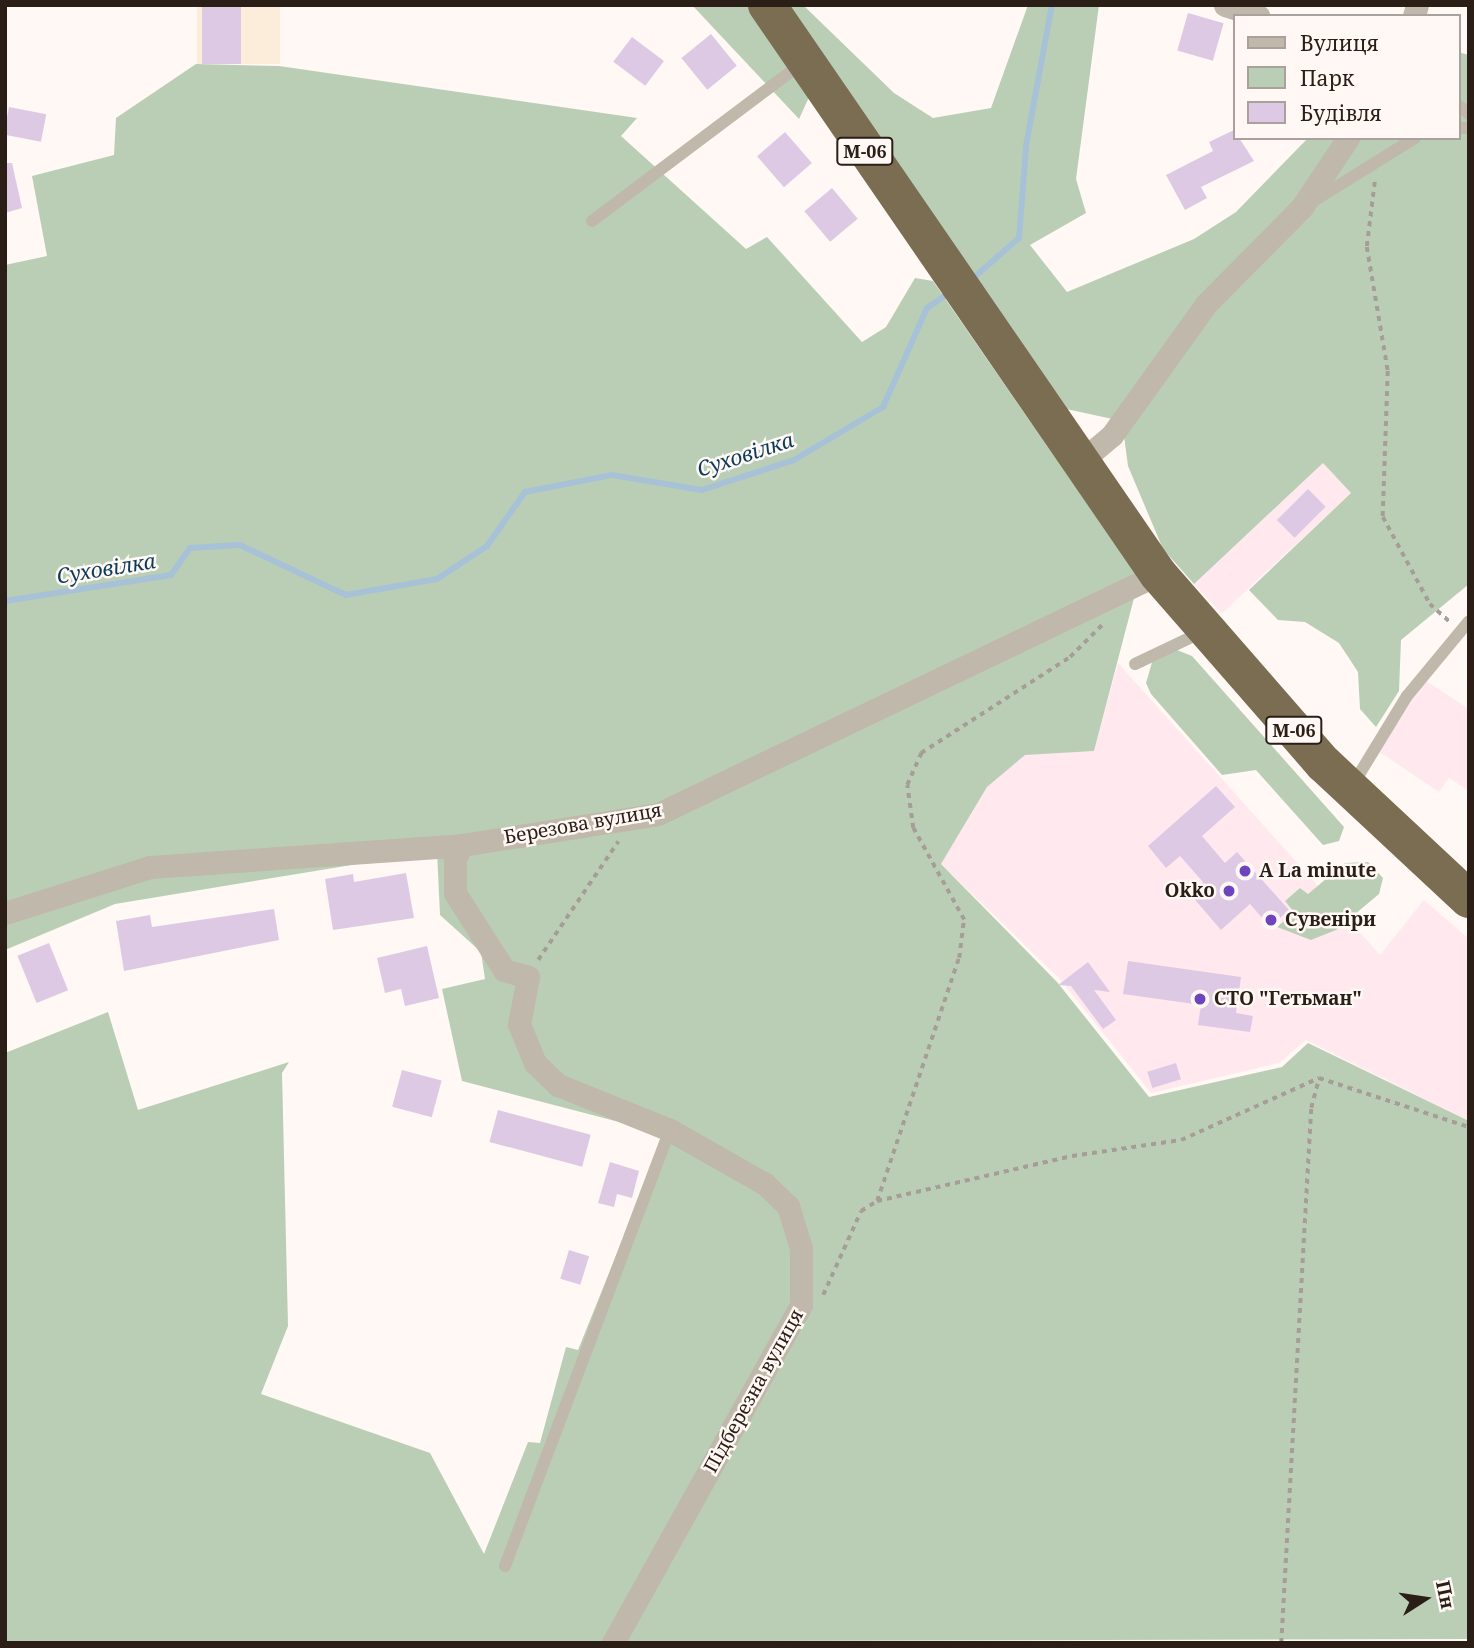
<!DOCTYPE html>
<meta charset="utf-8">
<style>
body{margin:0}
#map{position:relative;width:1474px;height:1648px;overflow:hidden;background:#fff8f4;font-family:"Noto Serif",serif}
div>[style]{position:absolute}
.commercial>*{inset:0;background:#ffe9ee;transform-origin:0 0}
.industrial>*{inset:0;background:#fcedda;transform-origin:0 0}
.green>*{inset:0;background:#baceb6}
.stream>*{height:6px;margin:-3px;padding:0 3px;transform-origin:3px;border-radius:3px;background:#a7c2d7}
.building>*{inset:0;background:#dec9e4;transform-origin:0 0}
.path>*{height:3.5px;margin-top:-1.75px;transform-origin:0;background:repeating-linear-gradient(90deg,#a69d97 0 5px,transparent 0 10px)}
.lane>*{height:12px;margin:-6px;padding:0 6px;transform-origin:6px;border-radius:6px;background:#bfb8ab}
.street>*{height:23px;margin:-11.5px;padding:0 11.5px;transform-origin:11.5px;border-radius:11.5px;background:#bfb8ab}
.highway>*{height:38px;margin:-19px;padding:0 19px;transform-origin:19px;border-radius:19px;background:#7b6d51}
.dots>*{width:19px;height:19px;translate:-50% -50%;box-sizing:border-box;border:4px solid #fff8f4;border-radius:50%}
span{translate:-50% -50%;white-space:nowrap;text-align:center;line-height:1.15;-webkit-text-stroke:5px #fff8f4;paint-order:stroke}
.shield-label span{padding:2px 5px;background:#fff8f4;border:2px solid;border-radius:5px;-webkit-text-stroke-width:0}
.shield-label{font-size:18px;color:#2a1e17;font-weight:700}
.street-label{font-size:19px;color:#2a1e17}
.poi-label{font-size:19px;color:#2a1e17;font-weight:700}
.left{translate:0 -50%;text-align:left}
.right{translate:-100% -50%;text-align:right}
.water-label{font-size:21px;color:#0b3b59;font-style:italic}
.frame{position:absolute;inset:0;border:7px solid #2a1e17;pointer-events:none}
.legend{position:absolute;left:1233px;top:14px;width:228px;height:126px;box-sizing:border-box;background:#fff8f4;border:2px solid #aaa19c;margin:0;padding:9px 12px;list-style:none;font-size:21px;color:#2a1e17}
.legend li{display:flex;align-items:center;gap:14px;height:35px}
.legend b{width:35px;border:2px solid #aaa19c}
.north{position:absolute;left:1390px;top:1564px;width:70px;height:70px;-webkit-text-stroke:5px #fff8f4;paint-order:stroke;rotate:78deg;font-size:19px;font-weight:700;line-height:28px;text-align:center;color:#2a1e17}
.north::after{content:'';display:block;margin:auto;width:24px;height:32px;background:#2a1e17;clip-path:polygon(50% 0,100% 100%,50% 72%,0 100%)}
</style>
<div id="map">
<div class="commercial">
<i style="left:1323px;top:463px;width:41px;height:177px;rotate:47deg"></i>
<i style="clip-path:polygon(1118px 663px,1380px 955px,1424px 900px,1469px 939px,1469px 1121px,1306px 1040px,1279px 1063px,1151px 1093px,1060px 979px,941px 864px,987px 787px,1025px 754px,1094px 751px)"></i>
<i style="clip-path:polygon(1425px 680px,1469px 709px,1469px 791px,1449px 778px,1439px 792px,1378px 751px)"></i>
</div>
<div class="industrial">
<i style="left:197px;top:5px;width:83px;height:59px"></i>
</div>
<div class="green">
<i style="clip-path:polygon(692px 5px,750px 5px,810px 95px,799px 119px)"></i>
<i style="clip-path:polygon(784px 5px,803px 5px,894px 93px,933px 118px,991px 108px,1028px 5px,1099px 5px,1076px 179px,1086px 213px,1030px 245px,1067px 292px,1194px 239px,1236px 212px,1308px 138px,1458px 138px,1458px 52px,1469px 55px,1469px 584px,1401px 640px,1399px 691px,1376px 727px,1360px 709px,1358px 672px,1339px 643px,1305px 622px,1278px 620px,1249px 590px,1351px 493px,1323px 463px,1194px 584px,1163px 549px,1128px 466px,1122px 421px,1057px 407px)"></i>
<i style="clip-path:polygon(196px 64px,279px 66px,637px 118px,621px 136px,746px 249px,767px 237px,862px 342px,886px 327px,915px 278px,933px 281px,1139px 579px,1094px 751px,1025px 755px,987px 787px,941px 864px,1057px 982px,1149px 1097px,1282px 1067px,1308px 1043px,1469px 1121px,1469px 1639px,5px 1643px,5px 1053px,108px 1012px,138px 1110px,289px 1062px,282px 1073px,288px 1326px,261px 1394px,430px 1453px,484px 1554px,528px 1442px,540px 1443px,566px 1347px,578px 1350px,665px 1134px,462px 1081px,442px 989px,485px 979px,481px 952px,440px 915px,437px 851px,115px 904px,5px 950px,5px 265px,47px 256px,32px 176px,114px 155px,116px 118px)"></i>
<i style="clip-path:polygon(1177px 650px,1192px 656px,1344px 827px,1339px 841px,1323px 845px,1256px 770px,1222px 775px,1151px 694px,1146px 683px,1153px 659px)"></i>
<i style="clip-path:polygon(1368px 862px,1383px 878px,1379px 894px,1336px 930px,1311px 940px,1277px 927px,1294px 912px,1285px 901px,1300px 888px,1308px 894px,1345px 863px)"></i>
</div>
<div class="stream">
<i style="left:972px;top:279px;width:62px;rotate:-41.1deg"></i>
<i style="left:1019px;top:238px;width:92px;rotate:-85.6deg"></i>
<i style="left:1026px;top:146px;width:143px;rotate:-79.6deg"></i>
<i style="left:5px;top:601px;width:168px;rotate:-8.9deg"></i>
<i style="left:171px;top:575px;width:33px;rotate:-55deg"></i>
<i style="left:190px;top:548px;width:50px;rotate:-3.4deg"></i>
<i style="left:240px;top:545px;width:117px;rotate:25.3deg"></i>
<i style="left:346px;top:595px;width:92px;rotate:-10deg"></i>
<i style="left:437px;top:579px;width:60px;rotate:-33.4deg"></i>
<i style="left:487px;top:546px;width:66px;rotate:-54.9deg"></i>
<i style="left:525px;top:492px;width:89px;rotate:-11.1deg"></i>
<i style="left:612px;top:475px;width:91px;rotate:9.5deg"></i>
<i style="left:702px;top:490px;width:97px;rotate:-18.1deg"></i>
<i style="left:794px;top:460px;width:104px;rotate:-30.8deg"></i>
<i style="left:883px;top:407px;width:108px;rotate:-66deg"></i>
<i style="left:927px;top:308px;width:29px;rotate:-34deg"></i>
</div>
<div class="building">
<i style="left:202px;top:5px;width:39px;height:59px"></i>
<i style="left:1188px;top:13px;width:37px;height:39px;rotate:16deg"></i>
<i style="left:711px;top:34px;width:41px;height:38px;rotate:51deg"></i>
<i style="left:632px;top:37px;width:40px;height:31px;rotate:37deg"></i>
<i style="left:9px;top:107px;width:38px;height:28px;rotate:11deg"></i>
<i style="clip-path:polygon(1234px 130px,1254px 161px,1201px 187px,1207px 198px,1185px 210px,1166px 175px,1213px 151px,1209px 142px)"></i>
<i style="left:785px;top:132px;width:41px;height:37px;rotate:49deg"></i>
<i style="clip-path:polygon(5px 163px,12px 163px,22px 208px,5px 213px)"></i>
<i style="left:832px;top:188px;width:40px;height:36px;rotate:50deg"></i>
<i style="left:1308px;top:489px;width:25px;height:44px;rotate:45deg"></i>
<i style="clip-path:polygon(1216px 786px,1235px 807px,1202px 836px,1225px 863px,1237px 852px,1289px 910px,1270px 927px,1250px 904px,1221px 930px,1190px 894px,1203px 882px,1180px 856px,1166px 868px,1148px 846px)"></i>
<i style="clip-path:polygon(406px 873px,414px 918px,333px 930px,325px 879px,353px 874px,354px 882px)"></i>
<i style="clip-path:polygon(274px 909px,279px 940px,124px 971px,116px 921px,150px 915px,152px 927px)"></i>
<i style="left:49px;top:943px;width:51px;height:34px;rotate:68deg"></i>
<i style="clip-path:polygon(427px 946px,439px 998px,405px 1006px,401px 989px,385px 993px,377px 958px)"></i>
<i style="clip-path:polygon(1128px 961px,1241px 977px,1236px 1013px,1253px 1016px,1250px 1032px,1198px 1025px,1201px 1005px,1123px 994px)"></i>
<i style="clip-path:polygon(1088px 962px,1110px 992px,1094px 990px,1116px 1020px,1103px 1029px,1071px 986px,1058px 985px)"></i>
<i style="left:1176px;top:1063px;width:17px;height:30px;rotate:73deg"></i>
<i style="left:402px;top:1070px;width:41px;height:38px;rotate:15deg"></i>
<i style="left:498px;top:1110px;width:96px;height:33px;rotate:15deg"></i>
<i style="clip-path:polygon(610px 1162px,639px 1171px,632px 1198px,617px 1194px,614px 1207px,598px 1203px)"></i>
<i style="left:569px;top:1250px;width:21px;height:30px;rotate:17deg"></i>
</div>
<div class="path">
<i style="left:1375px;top:182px;width:65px;rotate:97deg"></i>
<i style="left:1367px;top:247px;width:126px;rotate:80.4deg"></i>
<i style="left:1388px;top:371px;width:146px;rotate:92deg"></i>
<i style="left:1383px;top:517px;width:99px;rotate:61.6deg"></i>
<i style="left:1430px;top:604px;width:27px;rotate:42deg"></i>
<i style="left:538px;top:960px;width:143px;rotate:-55.9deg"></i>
<i style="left:877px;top:1201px;width:200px;rotate:-13deg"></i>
<i style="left:1072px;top:1156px;width:110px;rotate:-8.4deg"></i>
<i style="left:1181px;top:1140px;width:151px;rotate:-24.2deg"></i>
<i style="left:1319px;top:1078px;width:158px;rotate:18.1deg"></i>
<i style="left:823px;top:1295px;width:92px;rotate:-65.7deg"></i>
<i style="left:861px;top:1211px;width:19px;rotate:-32deg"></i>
<i style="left:877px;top:1201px;width:256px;rotate:-71.4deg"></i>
<i style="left:959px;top:958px;width:38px;rotate:-83deg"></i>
<i style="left:964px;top:920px;width:105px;rotate:-119deg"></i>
<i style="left:913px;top:828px;width:43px;rotate:-97.9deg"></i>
<i style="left:907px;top:785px;width:35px;rotate:-66deg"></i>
<i style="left:921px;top:753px;width:177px;rotate:-32.8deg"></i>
<i style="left:1070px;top:657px;width:49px;rotate:-45deg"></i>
<i style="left:1281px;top:1643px;width:536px;rotate:-86.79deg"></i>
<i style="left:1311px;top:1108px;width:31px;rotate:-75deg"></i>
</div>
<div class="lane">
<i style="left:1458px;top:105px;width:14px;rotate:39deg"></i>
<i style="left:1458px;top:128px;width:11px"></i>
<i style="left:1312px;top:202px;width:121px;rotate:-31.9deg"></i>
<i style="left:592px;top:221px;width:261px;rotate:-36.9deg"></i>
<i style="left:1135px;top:664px;width:74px;rotate:-25.5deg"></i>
<i style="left:1352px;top:786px;width:105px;rotate:-58.6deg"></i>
<i style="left:1407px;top:696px;width:97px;rotate:-50.4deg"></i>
<i style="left:505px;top:1566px;width:466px;rotate:-69.3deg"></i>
</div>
<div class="street">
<i style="left:1225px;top:5px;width:35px;rotate:18deg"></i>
<i style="left:1414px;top:16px;width:11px;rotate:-75deg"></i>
<i style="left:1079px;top:463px;width:43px;rotate:-40.3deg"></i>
<i style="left:1112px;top:435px;width:161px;rotate:-54.3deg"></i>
<i style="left:1206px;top:304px;width:136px;rotate:-45.3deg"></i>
<i style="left:1302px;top:207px;width:83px;rotate:-56.3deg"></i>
<i style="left:462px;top:845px;width:16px;rotate:117deg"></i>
<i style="left:455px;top:859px;width:34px;rotate:90deg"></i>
<i style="left:455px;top:893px;width:91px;rotate:57.5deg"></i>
<i style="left:504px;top:970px;width:25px;rotate:16deg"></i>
<i style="left:528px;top:977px;width:48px;rotate:100.8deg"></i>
<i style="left:519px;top:1024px;width:42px;rotate:67.7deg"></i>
<i style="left:535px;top:1063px;width:32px;rotate:44deg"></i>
<i style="left:558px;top:1085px;width:121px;rotate:21.9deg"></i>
<i style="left:670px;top:1130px;width:109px;rotate:29.6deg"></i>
<i style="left:765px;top:1184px;width:32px;rotate:44deg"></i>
<i style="left:788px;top:1206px;width:44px;rotate:72.8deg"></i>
<i style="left:801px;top:1248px;width:57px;rotate:90deg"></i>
<i style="left:801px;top:1305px;width:387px;rotate:119.1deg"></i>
<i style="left:5px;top:913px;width:152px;rotate:-17.6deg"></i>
<i style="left:150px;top:867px;width:313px;rotate:-4deg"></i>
<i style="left:462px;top:845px;width:198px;rotate:-9deg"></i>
<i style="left:658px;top:814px;width:555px;rotate:-25.64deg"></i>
</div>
<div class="highway">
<i style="left:767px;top:5px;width:690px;rotate:55.5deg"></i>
<i style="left:1158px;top:574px;width:252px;rotate:48.9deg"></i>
<i style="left:1324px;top:764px;width:198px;rotate:43deg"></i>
</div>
<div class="dots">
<i style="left:1245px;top:871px;background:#6e44bc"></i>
<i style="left:1229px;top:891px;background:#6e44bc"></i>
<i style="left:1271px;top:920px;background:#6e44bc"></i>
<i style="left:1200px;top:999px;background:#6e44bc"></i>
</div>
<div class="shield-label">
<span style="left:865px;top:151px">М-06</span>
<span style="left:1294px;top:730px">М-06</span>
</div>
<div class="street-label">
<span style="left:583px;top:824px;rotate:-10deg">Березова вулиця</span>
<span style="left:754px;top:1391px;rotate:-61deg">Підберезна вулиця</span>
</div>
<div class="poi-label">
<span class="left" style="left:1259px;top:871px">A La minute</span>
<span class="right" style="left:1215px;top:891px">Okko</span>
<span class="left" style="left:1285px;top:920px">Сувеніри</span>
<span class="left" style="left:1214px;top:999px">СТО "Гетьман"</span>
</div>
<div class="water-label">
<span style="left:745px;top:454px;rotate:-18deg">Суховілка</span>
<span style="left:106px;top:568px;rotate:-9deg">Суховілка</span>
</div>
<div class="frame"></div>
<ul class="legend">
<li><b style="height:9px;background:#bfb8ab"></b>Вулиця</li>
<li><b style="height:19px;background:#baceb6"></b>Парк</li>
<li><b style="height:19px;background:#dec9e4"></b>Будівля</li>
</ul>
<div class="north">Пн</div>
</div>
